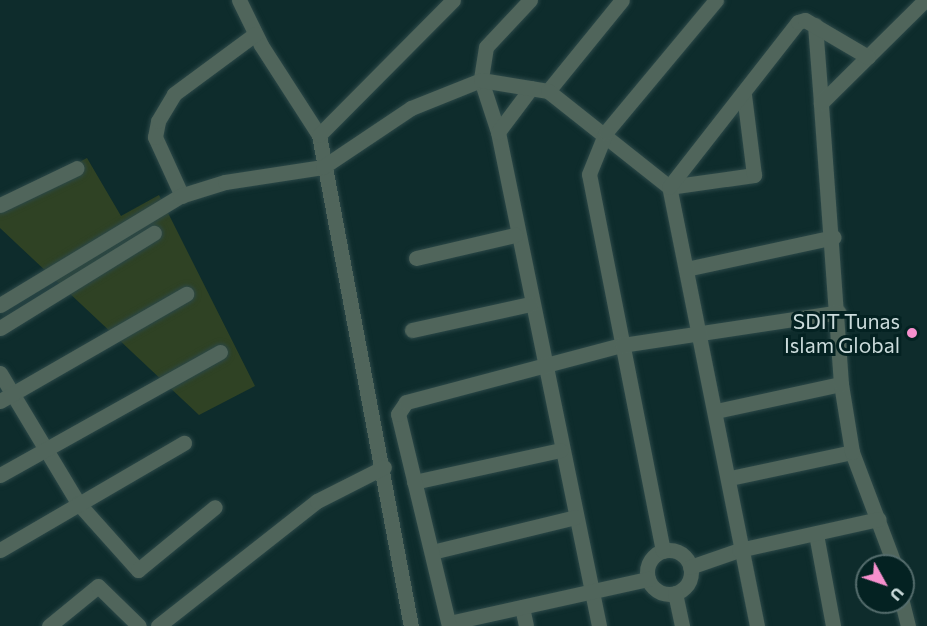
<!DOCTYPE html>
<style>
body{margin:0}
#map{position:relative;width:927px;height:626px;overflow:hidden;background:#0e2c2c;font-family:Commissioner,sans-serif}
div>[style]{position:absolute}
.green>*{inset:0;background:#2f4224}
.roads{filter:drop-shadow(0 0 2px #2c4848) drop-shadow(0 0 2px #2c4848)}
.minor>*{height:15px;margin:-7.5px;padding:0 7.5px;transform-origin:7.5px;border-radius:7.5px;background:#50655b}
.minor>.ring{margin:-7.5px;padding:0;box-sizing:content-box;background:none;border:15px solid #50655b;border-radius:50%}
.dots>*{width:16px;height:16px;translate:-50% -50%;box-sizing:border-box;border:3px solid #042222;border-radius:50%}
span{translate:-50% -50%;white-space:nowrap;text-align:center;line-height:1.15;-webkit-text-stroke:6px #042222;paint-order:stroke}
.poi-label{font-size:21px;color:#cbdbdb}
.right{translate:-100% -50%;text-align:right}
.north{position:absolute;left:855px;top:554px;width:60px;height:60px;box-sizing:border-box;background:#042222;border:2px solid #546c6c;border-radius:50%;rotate:130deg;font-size:16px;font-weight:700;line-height:24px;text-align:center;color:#cbdbdb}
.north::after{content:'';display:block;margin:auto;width:21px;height:27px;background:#f790ce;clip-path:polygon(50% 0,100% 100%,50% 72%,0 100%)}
</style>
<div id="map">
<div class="green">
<i style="clip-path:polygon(87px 158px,121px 216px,159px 195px,255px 386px,199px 415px,0 228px,0 202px)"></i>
</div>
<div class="roads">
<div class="minor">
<i style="left:239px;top:0;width:50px;rotate:63.9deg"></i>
<i style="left:261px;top:45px;width:107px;rotate:57.2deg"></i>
<i style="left:319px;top:135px;width:500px;rotate:79.4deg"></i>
<i style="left:530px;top:0;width:64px;rotate:133.1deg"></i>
<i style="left:486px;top:47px;width:33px;rotate:99deg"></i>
<i style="left:481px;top:80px;width:55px;rotate:71.9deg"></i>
<i style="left:498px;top:132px;width:504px;rotate:78.44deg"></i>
<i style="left:815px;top:25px;width:78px;rotate:85.6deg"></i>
<i style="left:548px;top:91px;width:117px;rotate:-50.9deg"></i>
<i style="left:498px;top:132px;width:55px;rotate:-53.1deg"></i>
<i style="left:319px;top:135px;width:190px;rotate:-45.2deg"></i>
<i style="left:182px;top:196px;width:65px;rotate:-114.6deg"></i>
<i style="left:155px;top:137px;width:16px;rotate:-79deg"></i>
<i style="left:158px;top:121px;width:31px;rotate:-59deg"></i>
<i style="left:174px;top:94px;width:101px;rotate:-36.5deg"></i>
<i style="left:0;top:205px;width:85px;rotate:-25.7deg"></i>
<i style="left:416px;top:258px;width:102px;rotate:-13.1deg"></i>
<i style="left:686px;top:269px;width:151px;rotate:-12.2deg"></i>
<i style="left:0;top:305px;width:210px;rotate:-31.2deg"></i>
<i style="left:180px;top:196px;width:47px;rotate:-17.3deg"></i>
<i style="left:225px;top:182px;width:99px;rotate:-8.7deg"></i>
<i style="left:323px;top:167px;width:106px;rotate:-33.8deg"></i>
<i style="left:411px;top:108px;width:75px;rotate:-21.8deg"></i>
<i style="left:481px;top:80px;width:68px;rotate:9.3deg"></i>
<i style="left:548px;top:91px;width:154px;rotate:38.4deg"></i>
<i style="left:669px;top:187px;width:86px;rotate:-8deg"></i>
<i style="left:754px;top:175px;width:81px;rotate:-97.1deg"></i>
<i style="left:0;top:328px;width:181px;rotate:-31.7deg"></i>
<i style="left:412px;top:330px;width:121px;rotate:-12.4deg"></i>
<i style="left:0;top:373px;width:152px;rotate:59deg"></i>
<i style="left:78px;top:503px;width:90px;rotate:48.2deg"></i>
<i style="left:138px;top:570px;width:99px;rotate:-39.3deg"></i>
<i style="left:0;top:401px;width:215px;rotate:-29.9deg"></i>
<i style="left:716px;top:411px;width:128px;rotate:-12.2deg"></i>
<i style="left:0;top:475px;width:252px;rotate:-29.2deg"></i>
<i style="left:730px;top:478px;width:125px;rotate:-12deg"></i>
<i style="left:414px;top:482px;width:150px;rotate:-12.3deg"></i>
<i style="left:816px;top:534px;width:94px;rotate:79.5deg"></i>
<i style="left:0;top:550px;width:213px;rotate:-30.2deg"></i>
<i class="ring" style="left:647px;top:550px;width:29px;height:29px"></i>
<i style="left:663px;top:551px;width:384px;rotate:-101.1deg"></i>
<i style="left:589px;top:174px;width:45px;rotate:-68deg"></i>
<i style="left:606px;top:132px;width:172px;rotate:-50.2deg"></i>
<i style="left:432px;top:552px;width:148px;rotate:-13.7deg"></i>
<i style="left:895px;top:566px;width:122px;rotate:-110.7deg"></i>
<i style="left:852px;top:452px;width:69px;rotate:-99.2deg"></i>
<i style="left:841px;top:384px;width:282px;rotate:-94.1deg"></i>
<i style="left:821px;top:103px;width:146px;rotate:-44.7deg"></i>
<i style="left:690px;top:567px;width:52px;rotate:-19.1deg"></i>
<i style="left:739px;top:550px;width:143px;rotate:-12.5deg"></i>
<i style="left:675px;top:593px;width:34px;rotate:78deg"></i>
<i style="left:902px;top:602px;width:25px;rotate:76deg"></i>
<i style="left:522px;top:607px;width:19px;rotate:78deg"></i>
<i style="left:449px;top:623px;width:204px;rotate:-12.5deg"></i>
<i style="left:49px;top:626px;width:63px;rotate:-39.2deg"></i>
<i style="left:98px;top:586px;width:57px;rotate:44.3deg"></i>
<i style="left:158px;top:626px;width:202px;rotate:-38.2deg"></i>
<i style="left:317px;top:501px;width:75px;rotate:-26.9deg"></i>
<i style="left:449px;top:626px;width:218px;rotate:-103.5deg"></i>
<i style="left:398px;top:414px;width:14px;rotate:-56deg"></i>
<i style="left:406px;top:402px;width:223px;rotate:-14.8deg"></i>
<i style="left:622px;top:345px;width:219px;rotate:-8.6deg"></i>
<i style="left:757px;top:626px;width:448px;rotate:-101.3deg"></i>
<i style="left:669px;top:187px;width:209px;rotate:-52deg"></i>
<i style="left:798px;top:22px;width:7px;rotate:-16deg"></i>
<i style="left:805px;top:20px;width:73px;rotate:30.4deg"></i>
</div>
</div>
<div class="dots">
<i style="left:912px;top:333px;background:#f790ce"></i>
</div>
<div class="poi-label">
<span class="right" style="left:900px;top:333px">SDIT Tunas<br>Islam Global</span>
</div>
<div class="north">U</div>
</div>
